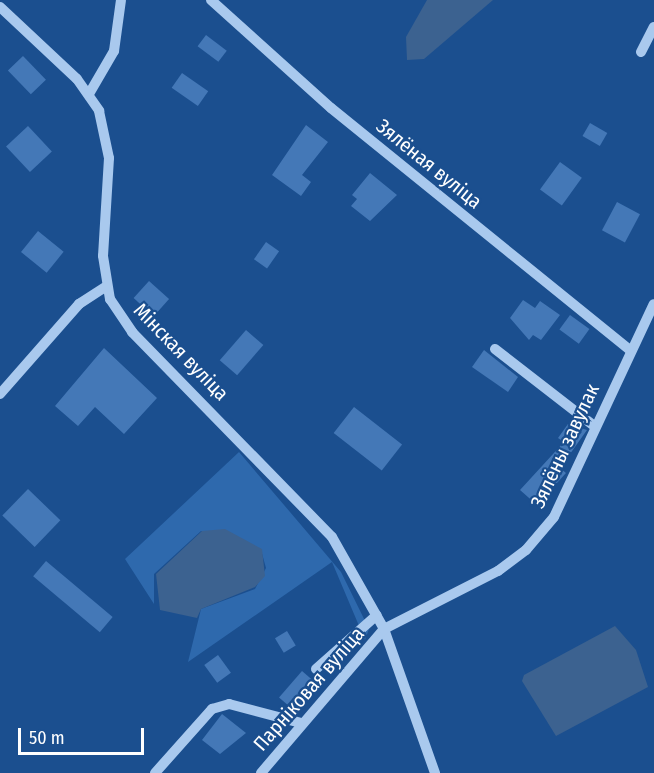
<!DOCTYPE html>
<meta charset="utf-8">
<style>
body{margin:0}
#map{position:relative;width:654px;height:773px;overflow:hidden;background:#1b4f8f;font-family:"Fira Sans Condensed",sans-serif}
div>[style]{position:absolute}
.green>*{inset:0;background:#2e69ad}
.water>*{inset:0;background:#3c6290}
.building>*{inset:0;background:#4478b7;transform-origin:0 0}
.minor>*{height:10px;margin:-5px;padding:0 5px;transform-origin:5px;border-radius:5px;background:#a9c9ee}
span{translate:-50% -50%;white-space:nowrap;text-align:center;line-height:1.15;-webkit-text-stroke:4.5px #1b4f8f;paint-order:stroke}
.street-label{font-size:20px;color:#fff}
.scale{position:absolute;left:18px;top:728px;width:126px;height:27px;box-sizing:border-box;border:3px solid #fff;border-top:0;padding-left:8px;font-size:18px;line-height:21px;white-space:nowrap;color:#fff;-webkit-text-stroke:4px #1b4f8f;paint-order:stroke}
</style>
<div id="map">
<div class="green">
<i style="clip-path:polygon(239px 452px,341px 572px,369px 629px,365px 640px,332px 562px,188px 662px,201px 609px,255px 589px,266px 568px,261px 550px,201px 531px,154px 574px,154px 604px,125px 559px)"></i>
</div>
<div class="water">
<i style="clip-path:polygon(427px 0,493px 0,424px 59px,407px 60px,406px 37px)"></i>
<i style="clip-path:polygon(225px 529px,262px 549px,265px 576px,255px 587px,201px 609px,197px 618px,160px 610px,156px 574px,202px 531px)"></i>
<i style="clip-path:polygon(615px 626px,636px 650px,648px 687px,556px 736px,522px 681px,524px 675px)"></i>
</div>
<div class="building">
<i style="left:206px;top:35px;width:26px;height:14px;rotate:37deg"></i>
<i style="left:23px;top:56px;width:33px;height:21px;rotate:46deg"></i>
<i style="left:182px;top:73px;width:32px;height:18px;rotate:35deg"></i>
<i style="left:590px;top:123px;width:20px;height:15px;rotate:30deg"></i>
<i style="clip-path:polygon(306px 125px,328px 142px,302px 175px,311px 182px,301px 196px,272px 175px)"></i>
<i style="left:28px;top:126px;width:35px;height:30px;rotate:47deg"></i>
<i style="left:560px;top:162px;width:27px;height:34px;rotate:36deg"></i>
<i style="clip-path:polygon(370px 173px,397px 195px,370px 221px,351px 206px,357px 199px,352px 195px)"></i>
<i style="left:617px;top:202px;width:26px;height:32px;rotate:28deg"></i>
<i style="left:38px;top:231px;width:33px;height:27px;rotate:39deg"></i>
<i style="left:266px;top:242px;width:16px;height:21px;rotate:35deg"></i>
<i style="left:149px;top:281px;width:27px;height:23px;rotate:42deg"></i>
<i style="clip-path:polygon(523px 300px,535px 308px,540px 301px,560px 315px,541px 340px,533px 335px,529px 340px,510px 318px)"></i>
<i style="left:570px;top:315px;width:24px;height:18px;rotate:36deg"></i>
<i style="left:246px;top:330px;width:23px;height:40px;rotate:41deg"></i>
<i style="clip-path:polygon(104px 348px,157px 398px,124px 434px,95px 407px,78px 426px,55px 406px)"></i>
<i style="clip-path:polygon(484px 350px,518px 377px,508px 392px,472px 367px)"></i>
<i style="left:354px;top:407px;width:61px;height:33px;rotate:38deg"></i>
<i style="clip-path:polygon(568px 424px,587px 430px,560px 468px,566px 473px,537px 505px,520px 490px,564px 442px,558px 438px)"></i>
<i style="left:28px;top:489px;width:45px;height:37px;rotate:44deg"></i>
<i style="left:46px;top:561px;width:87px;height:20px;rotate:40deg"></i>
<i style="left:287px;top:631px;width:17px;height:14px;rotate:59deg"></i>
<i style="left:218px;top:655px;width:22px;height:17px;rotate:54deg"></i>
<i style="left:302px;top:671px;width:20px;height:35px;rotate:41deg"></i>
<i style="clip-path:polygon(222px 714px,246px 733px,220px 754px,202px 740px)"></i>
</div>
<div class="minor">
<i style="left:211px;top:0;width:161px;rotate:42deg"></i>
<i style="left:331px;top:108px;width:386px;rotate:39deg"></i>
<i style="left:0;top:7px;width:105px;rotate:43.1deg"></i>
<i style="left:77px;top:79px;width:39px;rotate:55deg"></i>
<i style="left:99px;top:111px;width:48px;rotate:78deg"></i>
<i style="left:109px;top:158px;width:98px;rotate:93.5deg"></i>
<i style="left:103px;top:256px;width:44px;rotate:80.8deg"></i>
<i style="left:110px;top:299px;width:40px;rotate:56deg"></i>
<i style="left:132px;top:332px;width:286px;rotate:45.7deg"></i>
<i style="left:332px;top:537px;width:106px;rotate:60.5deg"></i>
<i style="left:384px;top:629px;width:153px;rotate:70.5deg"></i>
<i style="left:641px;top:52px;width:28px;rotate:-63deg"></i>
<i style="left:89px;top:94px;width:50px;rotate:-59.8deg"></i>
<i style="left:114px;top:51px;width:51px;rotate:-82.2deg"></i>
<i style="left:495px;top:349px;width:124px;rotate:37.8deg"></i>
<i style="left:0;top:394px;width:120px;rotate:-48.7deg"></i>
<i style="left:79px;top:304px;width:31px;rotate:-33deg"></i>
<i style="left:316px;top:669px;width:81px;rotate:-41.5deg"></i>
<i style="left:155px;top:773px;width:86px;rotate:-48.3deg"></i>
<i style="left:212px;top:709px;width:18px;rotate:-16deg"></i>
<i style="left:229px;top:704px;width:74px;rotate:14.8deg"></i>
<i style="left:261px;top:773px;width:189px;rotate:-49.5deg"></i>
<i style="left:384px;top:629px;width:128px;rotate:-27deg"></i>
<i style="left:498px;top:571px;width:35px;rotate:-37deg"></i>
<i style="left:526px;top:550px;width:43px;rotate:-49.7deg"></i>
<i style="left:554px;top:517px;width:235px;rotate:-64.9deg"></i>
</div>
<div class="street-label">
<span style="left:429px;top:164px;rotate:39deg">Зялёная вуліца</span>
<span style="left:181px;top:352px;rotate:46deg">Мінская вуліца</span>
<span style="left:565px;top:446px;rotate:-65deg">Зялёны завулак</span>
<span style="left:309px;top:689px;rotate:-49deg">Парніковая вуліца</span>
</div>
<div class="scale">50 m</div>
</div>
